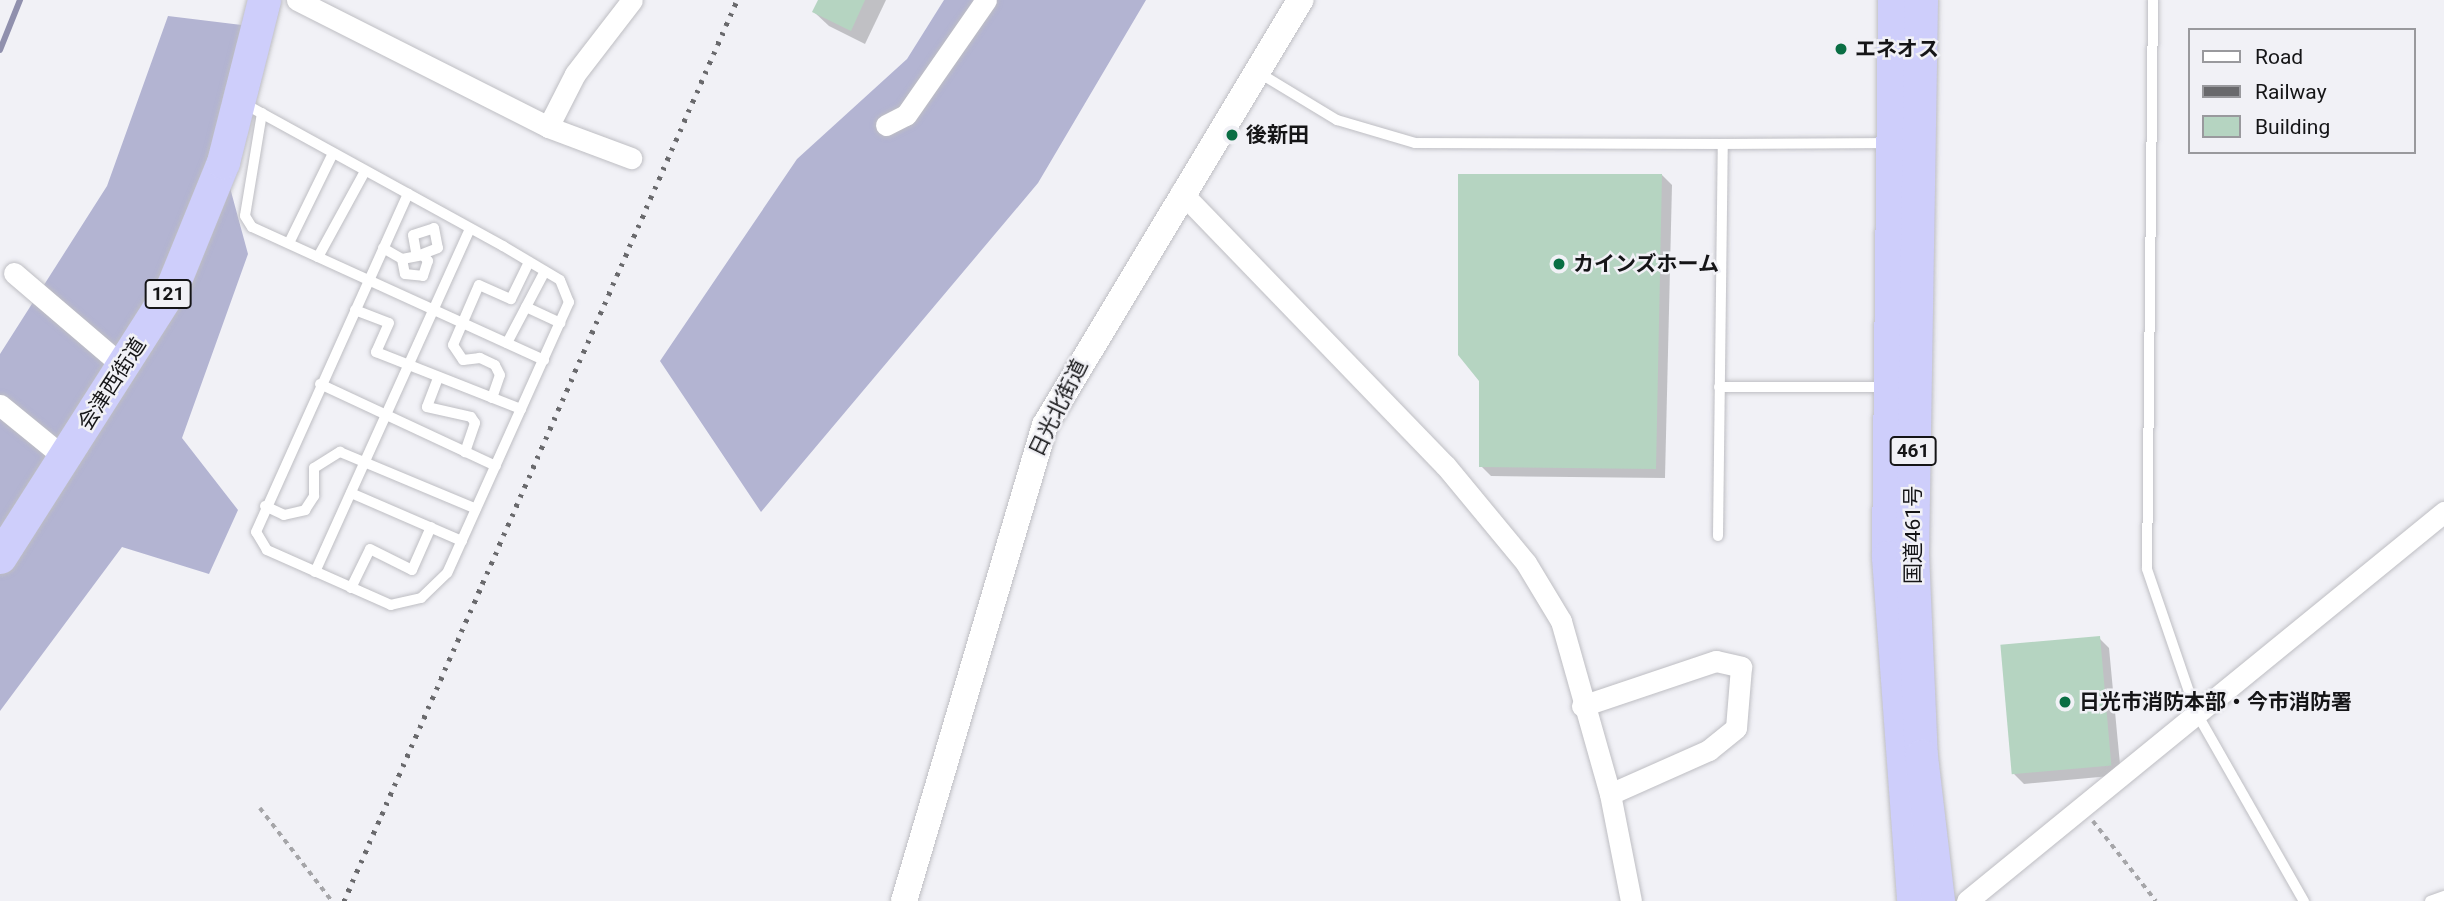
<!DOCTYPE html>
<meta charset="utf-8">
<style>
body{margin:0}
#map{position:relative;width:2444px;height:901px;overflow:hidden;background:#f1f1f6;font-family:Roboto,"Noto Sans JP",sans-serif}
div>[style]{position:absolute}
.forest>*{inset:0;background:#b3b4d2}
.shadow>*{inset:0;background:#0003}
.stream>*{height:6px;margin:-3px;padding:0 3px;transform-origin:3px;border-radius:3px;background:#9090ad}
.building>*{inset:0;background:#b5d4c1;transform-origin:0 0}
.path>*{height:3.5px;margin-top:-1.75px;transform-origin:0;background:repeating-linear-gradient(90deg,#a5a5a8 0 5px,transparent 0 10px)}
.roads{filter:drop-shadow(0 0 2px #bebec3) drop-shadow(0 0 2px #bebec3)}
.service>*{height:10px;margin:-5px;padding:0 5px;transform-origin:5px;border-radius:5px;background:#fff}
.minor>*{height:21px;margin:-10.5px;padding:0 10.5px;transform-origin:10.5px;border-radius:10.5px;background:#fff}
.tertiary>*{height:26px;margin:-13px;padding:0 13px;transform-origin:13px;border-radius:13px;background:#fff}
.trunk>*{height:33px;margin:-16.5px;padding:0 16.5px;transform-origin:16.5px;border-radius:16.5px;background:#cecefb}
.rail>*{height:5px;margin-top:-2.5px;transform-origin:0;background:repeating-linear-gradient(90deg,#69696c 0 3.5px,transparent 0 10.5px)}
.dots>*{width:19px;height:19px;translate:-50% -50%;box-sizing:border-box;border:4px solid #f1f1f6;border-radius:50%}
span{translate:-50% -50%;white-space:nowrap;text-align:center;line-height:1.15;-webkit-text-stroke:5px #f1f1f6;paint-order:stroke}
.shield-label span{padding:2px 5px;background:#f1f1f6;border:2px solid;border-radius:5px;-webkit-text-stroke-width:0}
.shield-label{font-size:19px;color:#151517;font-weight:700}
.poi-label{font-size:21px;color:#151517;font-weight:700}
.left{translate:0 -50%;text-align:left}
.street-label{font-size:21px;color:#151517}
.legend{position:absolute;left:2188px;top:28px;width:228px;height:126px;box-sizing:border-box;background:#f1f1f6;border:2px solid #99999d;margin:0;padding:9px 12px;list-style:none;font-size:21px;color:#151517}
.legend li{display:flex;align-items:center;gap:14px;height:35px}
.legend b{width:35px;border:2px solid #99999d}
</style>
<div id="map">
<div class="forest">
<i style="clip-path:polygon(944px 0,1146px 0,1038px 183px,761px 512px,660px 361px,797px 159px,907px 59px)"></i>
<i style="clip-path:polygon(168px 16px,258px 27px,223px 162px,248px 254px,182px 438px,238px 510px,209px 574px,122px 547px,0 711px,0 354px,107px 186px)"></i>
</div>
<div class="shadow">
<i style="clip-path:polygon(819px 0,886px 0,865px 44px,829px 26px,814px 12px)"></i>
<i style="clip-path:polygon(1662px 175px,1672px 185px,1665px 478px,1491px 476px,1481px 466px)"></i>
<i style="clip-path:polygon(2099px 638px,2109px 648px,2121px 775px,2024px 784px,2014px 774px)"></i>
</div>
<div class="stream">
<i style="left:0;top:50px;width:54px;rotate:-68.2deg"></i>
</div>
<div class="building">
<i style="clip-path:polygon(818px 0,865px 0,851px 31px,812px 12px)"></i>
<i style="clip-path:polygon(1458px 174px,1662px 174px,1656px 469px,1479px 467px,1479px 381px,1458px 355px)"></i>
<i style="left:2100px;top:636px;width:130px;height:100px;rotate:85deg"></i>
</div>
<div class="path">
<i style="left:260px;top:808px;width:118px;rotate:52.3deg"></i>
<i style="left:2093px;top:821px;width:102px;rotate:51.8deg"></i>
</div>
<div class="roads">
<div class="service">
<i style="left:2153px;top:0;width:569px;rotate:90.6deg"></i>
<i style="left:2147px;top:569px;width:151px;rotate:71.1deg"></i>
<i style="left:2196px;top:712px;width:218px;rotate:60.3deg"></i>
<i style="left:1256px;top:71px;width:95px;rotate:31.2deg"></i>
<i style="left:1337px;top:120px;width:81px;rotate:16.4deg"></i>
<i style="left:1415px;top:143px;width:308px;rotate:0.2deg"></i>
<i style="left:243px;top:103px;width:297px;rotate:28.8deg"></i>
<i style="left:503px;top:246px;width:66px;rotate:30.8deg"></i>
<i style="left:560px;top:280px;width:24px;rotate:68deg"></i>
<i style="left:569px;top:302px;width:297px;rotate:114.2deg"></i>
<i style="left:447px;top:573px;width:36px;rotate:136deg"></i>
<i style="left:421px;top:598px;width:31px;rotate:167deg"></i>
<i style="left:391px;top:605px;width:136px;rotate:-156.1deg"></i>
<i style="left:267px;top:550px;width:21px;rotate:-121deg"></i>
<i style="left:256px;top:532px;width:371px;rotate:-65.8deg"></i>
<i style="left:262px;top:113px;width:104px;rotate:99.4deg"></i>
<i style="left:245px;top:216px;width:13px;rotate:58deg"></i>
<i style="left:252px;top:227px;width:321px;rotate:24.5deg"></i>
<i style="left:289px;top:243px;width:100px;rotate:-63.9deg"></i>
<i style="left:383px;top:248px;width:22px;rotate:30deg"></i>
<i style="left:402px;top:259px;width:15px;rotate:79deg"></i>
<i style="left:405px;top:274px;width:18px;rotate:6deg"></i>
<i style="left:423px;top:276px;width:16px;rotate:-72deg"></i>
<i style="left:428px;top:261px;width:8px;rotate:-130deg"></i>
<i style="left:423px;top:255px;width:21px;rotate:169deg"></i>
<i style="left:416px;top:252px;width:17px;rotate:-100deg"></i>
<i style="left:413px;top:235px;width:22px;rotate:-18deg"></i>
<i style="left:434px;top:228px;width:20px;rotate:79deg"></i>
<i style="left:438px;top:248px;width:17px;rotate:159deg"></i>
<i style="left:318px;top:257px;width:98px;rotate:-61.3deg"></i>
<i style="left:526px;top:307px;width:38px;rotate:25deg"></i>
<i style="left:355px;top:310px;width:36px;rotate:21deg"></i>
<i style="left:389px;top:323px;width:32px;rotate:114deg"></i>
<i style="left:376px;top:352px;width:156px;rotate:21.5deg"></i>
<i style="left:507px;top:343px;width:81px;rotate:-62.2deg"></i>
<i style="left:438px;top:378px;width:31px;rotate:111deg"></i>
<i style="left:427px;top:407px;width:45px;rotate:12.8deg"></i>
<i style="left:471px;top:417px;width:7px;rotate:56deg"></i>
<i style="left:475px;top:423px;width:31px;rotate:109deg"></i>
<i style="left:320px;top:384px;width:194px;rotate:25deg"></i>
<i style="left:1719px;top:387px;width:169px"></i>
<i style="left:492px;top:398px;width:24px;rotate:-71deg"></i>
<i style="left:500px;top:375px;width:11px;rotate:-117deg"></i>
<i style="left:495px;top:365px;width:17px;rotate:-155deg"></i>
<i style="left:480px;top:358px;width:17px;rotate:173deg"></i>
<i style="left:463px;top:360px;width:18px;rotate:-124deg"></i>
<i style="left:453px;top:345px;width:65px;rotate:-66.6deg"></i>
<i style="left:479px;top:285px;width:35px;rotate:24deg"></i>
<i style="left:511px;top:299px;width:41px;rotate:-64.1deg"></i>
<i style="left:351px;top:493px;width:121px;rotate:23.4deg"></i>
<i style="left:265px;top:506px;width:21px;rotate:25deg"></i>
<i style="left:284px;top:515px;width:22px;rotate:-13deg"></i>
<i style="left:305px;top:510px;width:17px;rotate:-57deg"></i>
<i style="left:314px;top:496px;width:28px;rotate:-90deg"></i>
<i style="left:314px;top:468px;width:31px;rotate:-32deg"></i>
<i style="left:340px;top:452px;width:147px;rotate:22.7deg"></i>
<i style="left:1718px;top:536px;width:392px;rotate:-89.3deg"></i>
<i style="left:1723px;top:144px;width:166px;rotate:-0.3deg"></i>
<i style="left:315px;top:572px;width:376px;rotate:-65.7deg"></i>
<i style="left:351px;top:588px;width:43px;rotate:-64deg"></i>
<i style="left:370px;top:549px;width:47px;rotate:26.6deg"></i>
<i style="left:412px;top:570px;width:47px;rotate:-66.2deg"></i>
<i style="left:2430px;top:901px;width:15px;rotate:-20deg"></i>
</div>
<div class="minor">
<i style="left:297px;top:0;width:281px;rotate:26.8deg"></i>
<i style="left:548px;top:127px;width:89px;rotate:20.5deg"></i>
<i style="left:886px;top:125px;width:22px;rotate:-27deg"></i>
<i style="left:906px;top:115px;width:140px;rotate:-55.2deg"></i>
<i style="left:548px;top:127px;width:59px;rotate:-63deg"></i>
<i style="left:575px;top:74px;width:93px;rotate:-52.4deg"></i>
<i style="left:1181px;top:192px;width:380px;rotate:46deg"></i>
<i style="left:1445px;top:465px;width:127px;rotate:50.4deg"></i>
<i style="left:1526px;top:563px;width:68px;rotate:58.9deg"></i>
<i style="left:1561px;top:621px;width:180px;rotate:74.2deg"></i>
<i style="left:1610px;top:794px;width:109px;rotate:78.9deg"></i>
<i style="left:14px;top:273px;width:145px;rotate:40.5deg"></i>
<i style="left:0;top:405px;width:84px;rotate:39.2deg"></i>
<i style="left:1582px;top:706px;width:141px;rotate:-18.6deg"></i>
<i style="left:1716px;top:661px;width:26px;rotate:13deg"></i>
<i style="left:1741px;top:667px;width:61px;rotate:94.7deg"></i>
<i style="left:1736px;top:728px;width:35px;rotate:141deg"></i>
<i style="left:1709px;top:750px;width:108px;rotate:156deg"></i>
<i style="left:1967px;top:901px;width:616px;rotate:-39.2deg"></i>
</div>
<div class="tertiary">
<i style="left:904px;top:901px;width:496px;rotate:-73.5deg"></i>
<i style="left:1045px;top:425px;width:496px;rotate:-59deg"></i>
</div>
<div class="trunk">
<i style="left:1894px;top:0;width:557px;rotate:90.62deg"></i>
<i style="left:1888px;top:557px;width:345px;rotate:85.8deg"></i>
<i style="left:1921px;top:0;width:553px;rotate:90.93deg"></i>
<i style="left:1912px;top:553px;width:203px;rotate:87.5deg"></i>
<i style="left:1921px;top:756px;width:146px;rotate:83.3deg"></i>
<i style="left:0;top:557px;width:322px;rotate:-57.5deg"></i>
<i style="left:173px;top:285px;width:133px;rotate:-67.9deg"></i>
<i style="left:223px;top:162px;width:167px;rotate:-75.8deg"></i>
</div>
</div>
<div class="rail">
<i style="left:344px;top:901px;width:983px;rotate:-66.43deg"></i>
</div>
<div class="dots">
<i style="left:1841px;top:49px;background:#0a6e44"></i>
<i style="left:1232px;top:135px;background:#0a6e44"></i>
<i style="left:1559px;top:264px;background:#0a6e44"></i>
<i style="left:2065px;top:702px;background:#0a6e44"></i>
</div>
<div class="shield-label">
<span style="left:168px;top:294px">121</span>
<span style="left:1913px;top:451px">461</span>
</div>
<div class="poi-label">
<span class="left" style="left:1855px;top:49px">エネオス</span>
<span class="left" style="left:1246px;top:135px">後新田</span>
<span class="left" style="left:1573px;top:264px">カインズホーム</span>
<span class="left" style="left:2079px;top:702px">日光市消防本部・今市消防署</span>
</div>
<div class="street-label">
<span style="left:112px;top:384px;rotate:-57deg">会津西街道</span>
<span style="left:1058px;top:408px;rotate:-64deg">日光北街道</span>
<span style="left:1913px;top:535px;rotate:-90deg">国道461号</span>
</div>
<ul class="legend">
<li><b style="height:9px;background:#fff"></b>Road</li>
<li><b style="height:9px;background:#69696c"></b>Railway</li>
<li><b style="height:19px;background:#b5d4c1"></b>Building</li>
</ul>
</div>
